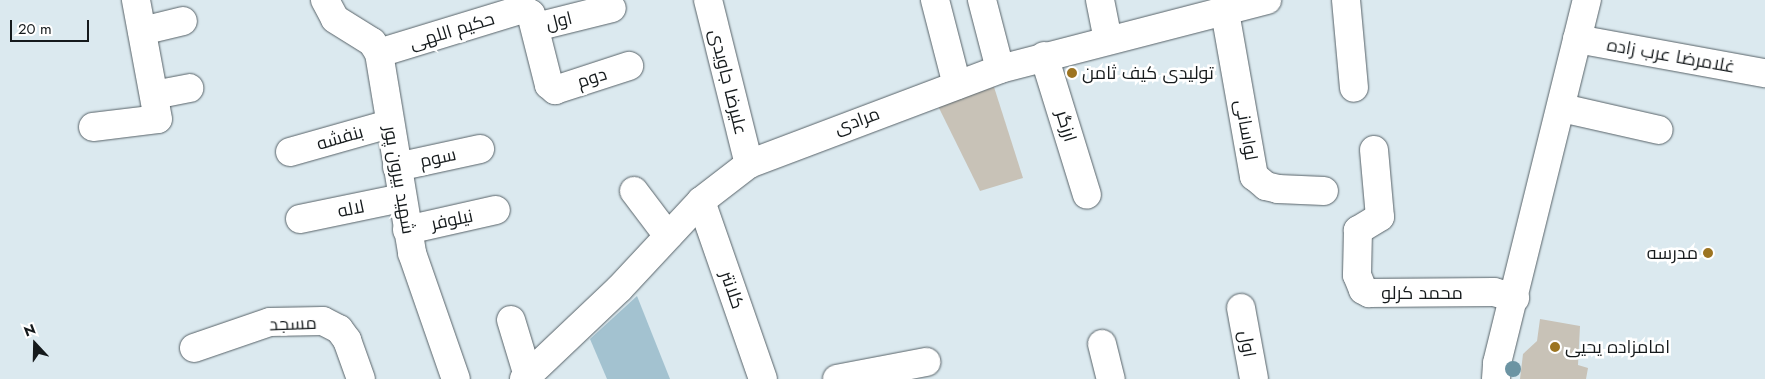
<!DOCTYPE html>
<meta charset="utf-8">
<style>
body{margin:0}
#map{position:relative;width:1765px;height:379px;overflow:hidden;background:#dbe9ef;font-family:Jost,Cairo,sans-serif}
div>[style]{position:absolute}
.green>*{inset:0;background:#a3c2d0}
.building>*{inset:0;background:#c8c2b7}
.roads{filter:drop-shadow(0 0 1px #576268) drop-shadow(0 0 1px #576268)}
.minor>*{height:28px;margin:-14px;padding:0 14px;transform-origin:14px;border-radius:14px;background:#fff}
.trees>*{width:16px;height:16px;margin:-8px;border-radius:50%;background:#6c94a3}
.dots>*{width:14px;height:14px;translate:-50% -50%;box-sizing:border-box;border:2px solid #fff;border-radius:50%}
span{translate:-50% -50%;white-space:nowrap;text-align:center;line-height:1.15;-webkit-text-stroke:5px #fff;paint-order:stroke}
.street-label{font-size:18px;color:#151a1c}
.poi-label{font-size:18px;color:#151a1c}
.left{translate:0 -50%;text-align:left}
.right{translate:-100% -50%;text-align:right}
.north{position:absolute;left:10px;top:319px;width:50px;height:50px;-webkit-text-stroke:4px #fff;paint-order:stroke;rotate:339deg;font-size:14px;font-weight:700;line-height:20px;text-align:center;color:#151a1c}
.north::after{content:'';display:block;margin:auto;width:18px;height:22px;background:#151a1c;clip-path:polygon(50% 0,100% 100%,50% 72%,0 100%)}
.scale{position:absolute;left:10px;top:20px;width:79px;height:22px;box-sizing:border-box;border:2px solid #151a1c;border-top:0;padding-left:6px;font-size:15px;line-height:18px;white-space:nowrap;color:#151a1c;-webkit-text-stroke:4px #fff;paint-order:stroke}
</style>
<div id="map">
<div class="green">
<i style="clip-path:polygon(637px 296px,670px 379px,607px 379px,590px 339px)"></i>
</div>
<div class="building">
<i style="clip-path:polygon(994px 87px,1023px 178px,980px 191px,938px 106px)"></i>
<i style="clip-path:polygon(1540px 319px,1580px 326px,1578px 365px,1588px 368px,1586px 379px,1520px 379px,1523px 354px,1537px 341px)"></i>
</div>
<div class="roads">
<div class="minor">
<i style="left:325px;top:0;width:21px;rotate:62deg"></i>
<i style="left:335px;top:19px;width:44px;rotate:31.9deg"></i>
<i style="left:372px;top:42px;width:13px;rotate:58deg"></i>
<i style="left:379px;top:53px;width:203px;rotate:80.6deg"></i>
<i style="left:412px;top:253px;width:133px;rotate:70.8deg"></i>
<i style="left:708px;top:0;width:169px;rotate:76deg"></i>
<i style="left:935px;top:0;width:88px;rotate:75.5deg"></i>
<i style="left:982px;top:0;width:71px;rotate:75.4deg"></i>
<i style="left:1100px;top:0;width:41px;rotate:78.7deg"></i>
<i style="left:1346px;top:0;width:88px;rotate:84.8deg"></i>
<i style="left:1225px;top:12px;width:167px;rotate:80deg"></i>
<i style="left:1254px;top:176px;width:16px;rotate:40deg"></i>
<i style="left:1266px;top:186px;width:12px;rotate:14deg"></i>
<i style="left:1278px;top:189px;width:46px;rotate:2.5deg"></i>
<i style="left:536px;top:27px;width:78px;rotate:-14deg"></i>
<i style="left:142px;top:31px;width:42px;rotate:-13.7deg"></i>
<i style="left:1577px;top:39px;width:191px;rotate:10.3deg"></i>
<i style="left:379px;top:53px;width:151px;rotate:-17deg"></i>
<i style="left:523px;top:9px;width:9px;rotate:32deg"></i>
<i style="left:531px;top:14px;width:73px;rotate:75.8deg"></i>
<i style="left:549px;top:85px;width:8px;rotate:40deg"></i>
<i style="left:555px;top:90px;width:78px;rotate:-18deg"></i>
<i style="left:1044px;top:56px;width:145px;rotate:72.8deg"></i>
<i style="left:154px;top:95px;width:36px;rotate:-11deg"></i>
<i style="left:1562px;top:108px;width:99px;rotate:12.8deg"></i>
<i style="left:93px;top:127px;width:65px;rotate:-7deg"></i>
<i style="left:158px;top:119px;width:121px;rotate:-100.5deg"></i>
<i style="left:1374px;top:150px;width:67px;rotate:84.9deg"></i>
<i style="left:1380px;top:217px;width:26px;rotate:149deg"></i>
<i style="left:1358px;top:230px;width:45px;rotate:91.3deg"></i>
<i style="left:1357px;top:275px;width:16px;rotate:68deg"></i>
<i style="left:1363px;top:290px;width:7px;rotate:27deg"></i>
<i style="left:1369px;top:293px;width:125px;rotate:-0.5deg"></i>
<i style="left:1494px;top:292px;width:22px;rotate:16deg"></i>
<i style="left:290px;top:152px;width:103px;rotate:-15.8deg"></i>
<i style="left:397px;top:167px;width:85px;rotate:-12.2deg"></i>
<i style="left:634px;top:191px;width:56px;rotate:52.9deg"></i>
<i style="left:701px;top:201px;width:188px;rotate:70.8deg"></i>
<i style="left:300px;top:219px;width:103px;rotate:-11.7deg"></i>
<i style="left:407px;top:230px;width:91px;rotate:-12.7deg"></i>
<i style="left:1241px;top:308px;width:72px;rotate:79.6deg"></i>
<i style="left:511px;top:320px;width:59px;rotate:73.1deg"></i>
<i style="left:1102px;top:344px;width:36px;rotate:76deg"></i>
<i style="left:194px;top:348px;width:80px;rotate:-18.9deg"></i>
<i style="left:270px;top:322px;width:53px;rotate:-1.1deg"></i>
<i style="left:323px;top:321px;width:18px;rotate:27deg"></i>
<i style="left:339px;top:329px;width:14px;rotate:54deg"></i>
<i style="left:347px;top:340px;width:41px;rotate:70.3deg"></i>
<i style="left:524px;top:379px;width:131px;rotate:-43.5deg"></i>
<i style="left:619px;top:289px;width:120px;rotate:-47deg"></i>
<i style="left:701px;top:201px;width:61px;rotate:-37.6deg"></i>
<i style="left:749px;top:164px;width:268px;rotate:-20.7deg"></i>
<i style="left:1000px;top:69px;width:276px;rotate:-14.5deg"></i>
<i style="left:837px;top:379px;width:91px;rotate:-10.8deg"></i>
<i style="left:1496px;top:379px;width:16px;rotate:-86deg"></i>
<i style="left:1497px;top:363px;width:374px;rotate:-76.1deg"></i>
</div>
</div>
<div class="trees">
<i style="left:1513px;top:369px"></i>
</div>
<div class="dots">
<i style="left:1072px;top:73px;background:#9c7421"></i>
<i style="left:1708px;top:253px;background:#9c7421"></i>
<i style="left:1555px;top:347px;background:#9c7421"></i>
</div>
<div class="street-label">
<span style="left:559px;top:21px;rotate:-14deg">اول</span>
<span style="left:452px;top:31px;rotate:-17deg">حکیم اللهی</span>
<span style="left:1671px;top:56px;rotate:10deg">غلامرضا عرب زاده</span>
<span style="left:592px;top:78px;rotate:-18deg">دوم</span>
<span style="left:728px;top:82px;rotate:76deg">علیرضا جاویدی</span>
<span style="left:857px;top:121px;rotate:-20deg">مرادی</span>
<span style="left:1066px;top:126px;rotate:73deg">ارزگر</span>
<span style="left:1246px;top:130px;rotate:80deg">لواسانی</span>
<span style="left:340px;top:138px;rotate:-16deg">بنفشه</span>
<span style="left:438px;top:158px;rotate:-12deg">سوم</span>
<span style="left:399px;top:180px;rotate:80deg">شهید بیرون پور</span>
<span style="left:351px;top:209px;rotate:-12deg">لاله</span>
<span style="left:452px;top:220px;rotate:-12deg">نیلوفر</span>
<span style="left:732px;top:290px;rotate:71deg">کلانتر</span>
<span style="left:1422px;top:293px">محمد کرلو</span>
<span style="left:293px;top:324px;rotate:-2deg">مسجد</span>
<span style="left:1247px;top:344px;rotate:80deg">اول</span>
</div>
<div class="poi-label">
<span class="left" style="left:1082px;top:73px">تولیدی کیف ثامن</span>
<span class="right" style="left:1698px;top:253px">مدرسه</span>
<span class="left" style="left:1565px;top:347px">امامزاده یحیی</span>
</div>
<div class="north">N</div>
<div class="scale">20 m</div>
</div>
